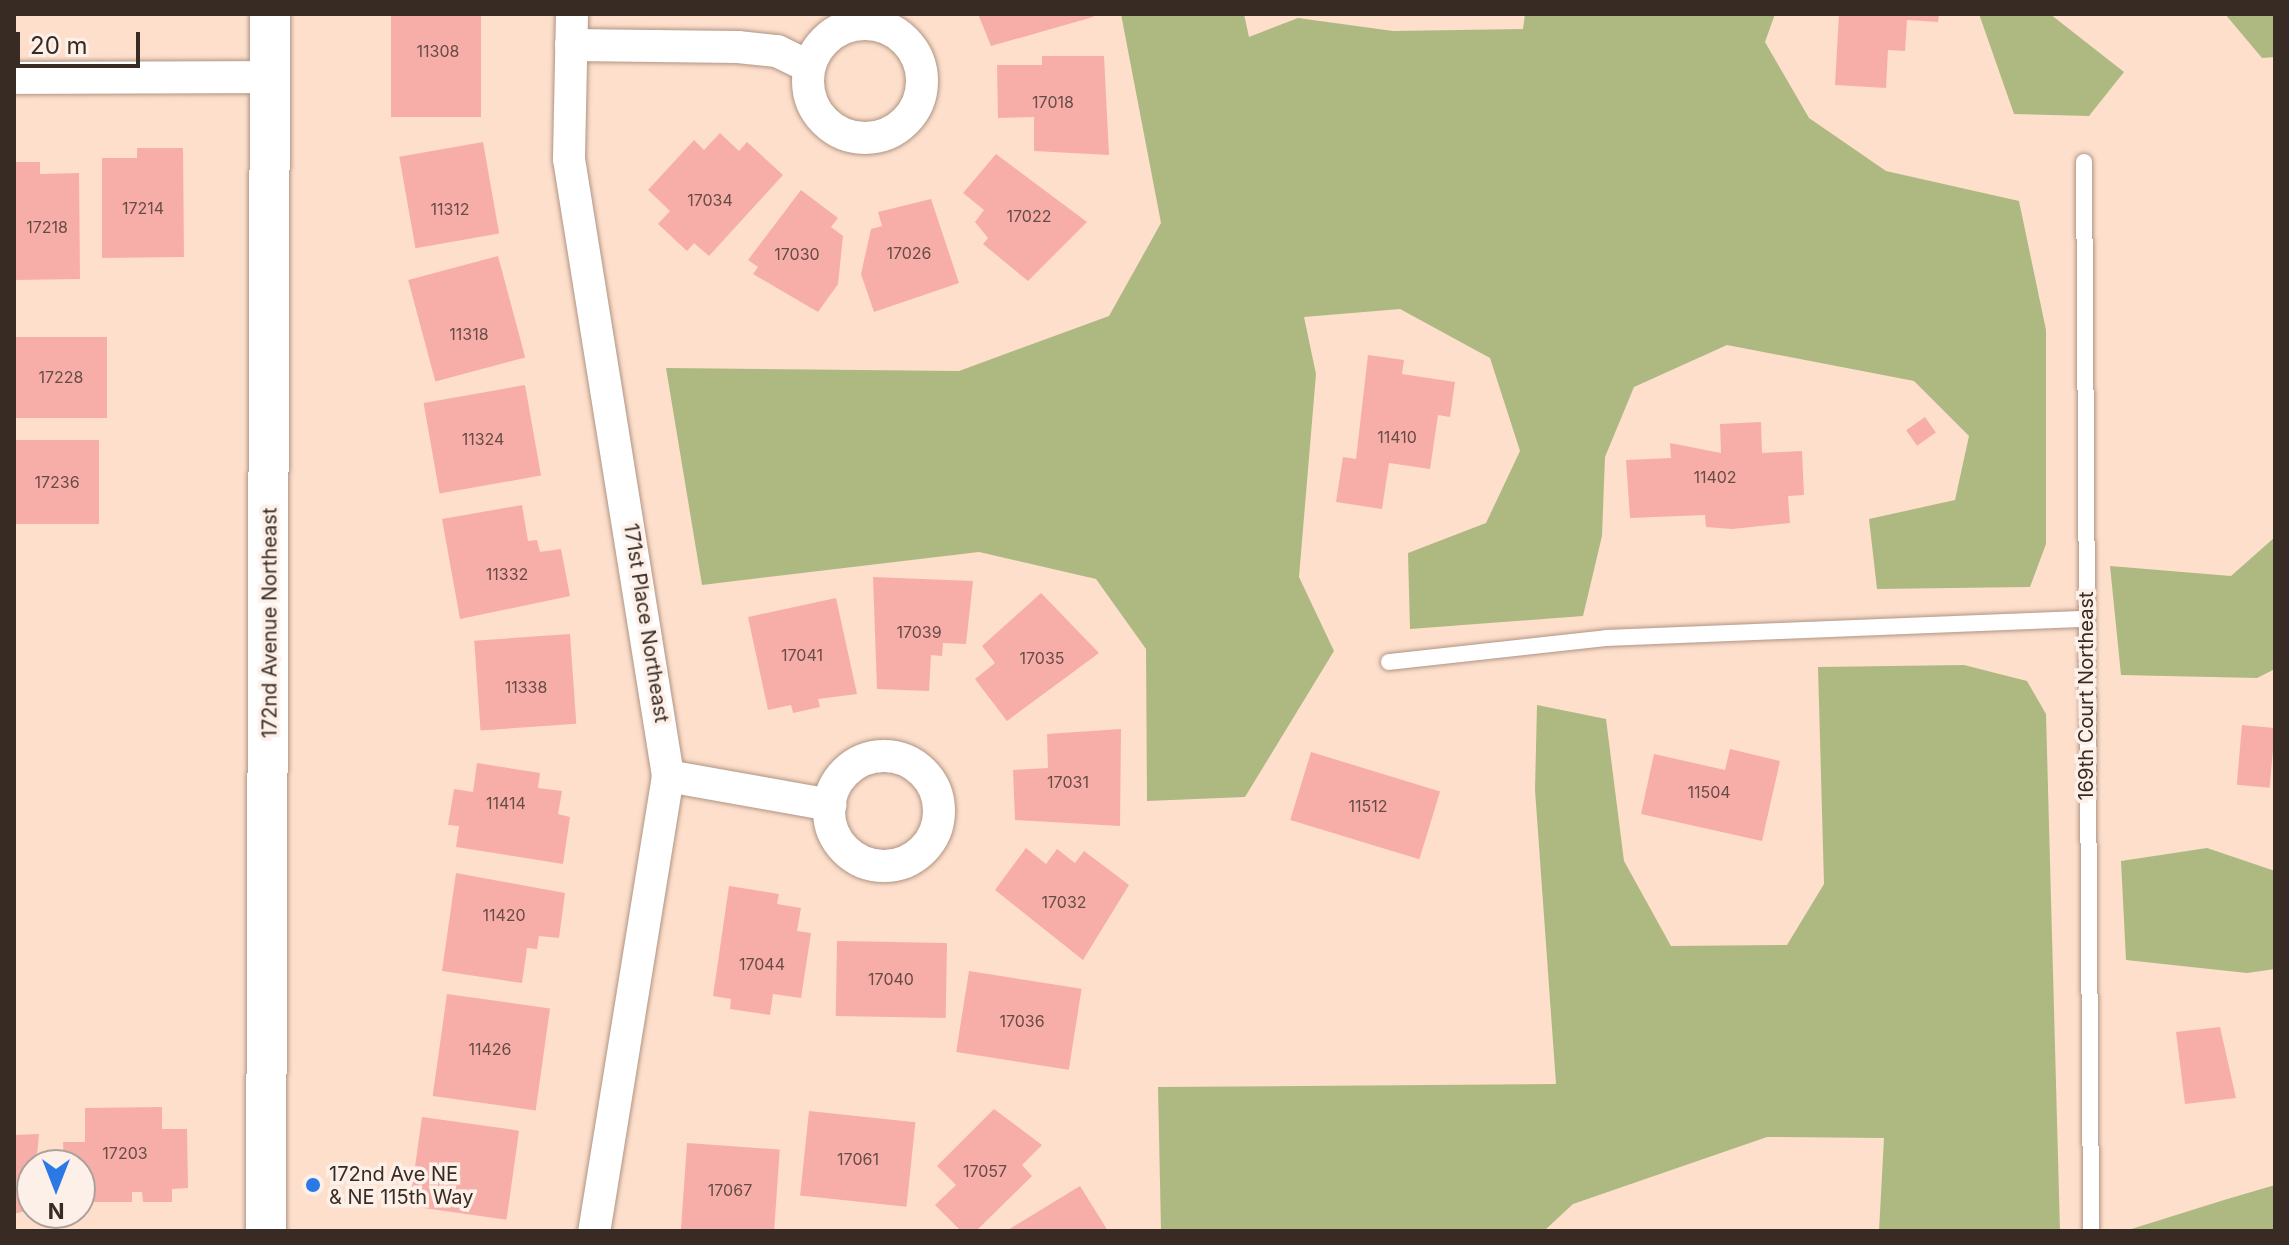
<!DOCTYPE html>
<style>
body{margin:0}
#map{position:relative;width:2289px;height:1245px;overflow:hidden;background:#fddfcc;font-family:Inter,sans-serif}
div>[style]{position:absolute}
.green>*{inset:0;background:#aeb982}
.building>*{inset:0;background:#f7aea9;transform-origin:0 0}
.roads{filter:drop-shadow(0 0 2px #b09483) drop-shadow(0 0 2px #b09483)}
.service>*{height:16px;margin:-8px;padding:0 8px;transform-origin:8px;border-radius:8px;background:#fff}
.minor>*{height:32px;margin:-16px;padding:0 16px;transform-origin:16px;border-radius:16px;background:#fff}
.minor>.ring{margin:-16px;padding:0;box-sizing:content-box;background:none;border:32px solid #fff;border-radius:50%}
.tertiary>*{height:40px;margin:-20px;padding:0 20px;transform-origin:20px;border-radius:20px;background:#fff}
.dots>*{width:22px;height:22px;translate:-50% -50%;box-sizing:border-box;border:4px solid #fcf0e9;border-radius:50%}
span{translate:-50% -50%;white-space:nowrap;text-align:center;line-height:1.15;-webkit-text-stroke:7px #fcf0e9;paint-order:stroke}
.number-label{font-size:16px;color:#674c45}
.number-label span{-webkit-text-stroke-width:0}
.street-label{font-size:20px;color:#372b24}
.poi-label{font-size:20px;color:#372b24}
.left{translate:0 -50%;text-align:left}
.frame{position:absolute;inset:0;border:16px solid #372b24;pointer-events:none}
.north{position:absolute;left:16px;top:1149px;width:80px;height:80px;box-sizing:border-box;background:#fcf0e9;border:2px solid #ada19a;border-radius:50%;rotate:180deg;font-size:22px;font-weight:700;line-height:32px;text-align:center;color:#372b24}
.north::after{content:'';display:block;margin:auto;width:28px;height:36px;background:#2a79e5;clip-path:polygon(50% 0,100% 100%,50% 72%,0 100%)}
.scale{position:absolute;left:16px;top:32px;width:124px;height:36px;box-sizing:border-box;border:4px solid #372b24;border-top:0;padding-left:10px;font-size:24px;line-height:28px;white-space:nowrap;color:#372b24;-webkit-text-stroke:6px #fcf0e9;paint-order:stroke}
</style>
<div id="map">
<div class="green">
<i style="clip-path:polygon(1121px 14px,1244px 14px,1249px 37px,1298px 18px,1393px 31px,1523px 29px,1525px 14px,1775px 14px,1765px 42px,1809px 118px,1886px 171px,2019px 201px,2046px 330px,2046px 544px,2030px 587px,1877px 589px,1869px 519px,1955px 500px,1969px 436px,1914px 381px,1727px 345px,1634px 387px,1605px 457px,1602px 536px,1583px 616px,1410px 629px,1408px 553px,1486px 523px,1520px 451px,1490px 358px,1400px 309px,1304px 317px,1316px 374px,1299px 577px,1334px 651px,1245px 797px,1147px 801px,1146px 649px,1096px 579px,979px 552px,702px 585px,666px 368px,959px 371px,1109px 316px,1161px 223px)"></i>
<i style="clip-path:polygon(1979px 14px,2050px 14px,2124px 72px,2089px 116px,2014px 114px)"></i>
<i style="clip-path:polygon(2225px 14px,2275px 14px,2275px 57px,2262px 58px)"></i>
<i style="clip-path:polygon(2275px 537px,2275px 669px,2257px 678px,2121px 675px,2110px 566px,2231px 576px)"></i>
<i style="clip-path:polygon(1964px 665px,2027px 681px,2046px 714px,2060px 1231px,1879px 1231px,1884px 1138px,1767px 1137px,1573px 1204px,1544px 1231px,1161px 1231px,1158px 1087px,1556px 1084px,1535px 790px,1537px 705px,1606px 719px,1624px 861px,1671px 946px,1787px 945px,1824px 884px,1818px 667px)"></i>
<i style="clip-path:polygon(2207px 848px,2275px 871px,2275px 969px,2247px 973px,2126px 960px,2121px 861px)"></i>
<i style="clip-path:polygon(2275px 1185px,2275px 1231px,2125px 1231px,2224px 1200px)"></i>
</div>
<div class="building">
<i style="left:391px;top:14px;width:90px;height:103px"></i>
<i style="clip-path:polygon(978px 14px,1092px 14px,1093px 17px,991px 46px)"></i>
<i style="clip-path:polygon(1839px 14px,1939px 14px,1938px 22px,1907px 20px,1905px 51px,1888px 50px,1886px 88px,1835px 85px)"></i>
<i style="clip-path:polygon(1042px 56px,1104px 56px,1109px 155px,1034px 151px,1034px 117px,998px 118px,997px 65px,1042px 65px)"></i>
<i style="clip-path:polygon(720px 133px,739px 151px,747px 142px,783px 175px,709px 256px,694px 243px,687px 251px,658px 224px,670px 211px,648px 190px,694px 140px,704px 150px)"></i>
<i style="left:483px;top:142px;width:93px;height:85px;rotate:80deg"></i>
<i style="clip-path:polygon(137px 148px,183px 148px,184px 257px,102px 258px,102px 158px,137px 158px)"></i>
<i style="clip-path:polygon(996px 154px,1087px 222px,1028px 281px,983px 244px,988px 238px,975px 222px,984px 210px,963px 193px)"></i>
<i style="clip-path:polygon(14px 162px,40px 162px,40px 174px,79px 173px,80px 279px,14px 280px)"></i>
<i style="clip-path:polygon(801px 190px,838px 218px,831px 227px,843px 236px,838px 284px,818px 312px,753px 274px,758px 267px,748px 260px)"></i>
<i style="clip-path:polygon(931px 199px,959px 283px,874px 312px,861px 274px,871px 229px,882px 226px,878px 212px)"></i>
<i style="left:498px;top:256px;width:105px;height:93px;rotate:75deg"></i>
<i style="left:14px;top:337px;width:93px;height:81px"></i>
<i style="clip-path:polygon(1368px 355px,1404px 360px,1402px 374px,1455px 382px,1450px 417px,1438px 415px,1430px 469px,1389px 463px,1382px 509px,1336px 502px,1343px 457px,1356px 459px)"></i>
<i style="left:525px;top:385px;width:92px;height:103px;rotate:80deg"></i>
<i style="left:1925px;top:417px;width:19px;height:23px;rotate:55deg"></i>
<i style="clip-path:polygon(1761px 422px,1762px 453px,1802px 451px,1804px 495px,1788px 496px,1790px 523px,1732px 529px,1706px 527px,1705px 515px,1630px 518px,1626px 460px,1671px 458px,1670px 443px,1721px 453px,1720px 424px)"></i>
<i style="left:14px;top:440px;width:85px;height:84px"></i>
<i style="clip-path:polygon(522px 505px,528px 541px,537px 540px,540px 552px,561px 549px,570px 596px,460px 619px,442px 519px)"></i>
<i style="clip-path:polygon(873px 577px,973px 581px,966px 644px,943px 643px,942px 656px,931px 655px,929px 691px,877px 689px)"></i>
<i style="clip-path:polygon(1041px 593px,1099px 653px,1007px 721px,975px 679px,995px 663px,982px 646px)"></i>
<i style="clip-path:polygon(836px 598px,857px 694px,818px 699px,820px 707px,793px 713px,791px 705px,768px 710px,748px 617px)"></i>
<i style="left:570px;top:634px;width:90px;height:96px;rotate:86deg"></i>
<i style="left:2242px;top:725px;width:33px;height:60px;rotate:5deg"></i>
<i style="clip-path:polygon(1121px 729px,1120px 826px,1015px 820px,1013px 770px,1048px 768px,1047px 734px)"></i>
<i style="clip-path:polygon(1730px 749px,1780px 761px,1762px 841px,1641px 814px,1654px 754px,1725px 770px)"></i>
<i style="left:1311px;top:752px;width:135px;height:71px;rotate:17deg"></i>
<i style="clip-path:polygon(477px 763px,540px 773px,538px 788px,562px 791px,558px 814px,570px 817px,563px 864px,456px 847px,459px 826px,448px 825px,454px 789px,473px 792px)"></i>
<i style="clip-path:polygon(1026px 848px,1046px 864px,1057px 849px,1075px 863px,1084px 851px,1129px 885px,1083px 960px,995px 890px)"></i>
<i style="clip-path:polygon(456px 873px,565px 893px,559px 938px,539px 936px,537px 949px,527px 948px,522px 983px,442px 971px)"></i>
<i style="clip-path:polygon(729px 886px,779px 894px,777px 904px,801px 908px,797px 931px,811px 933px,801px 998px,773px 994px,770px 1015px,730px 1009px,731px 999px,713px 996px)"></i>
<i style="left:837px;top:941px;width:110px;height:75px;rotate:1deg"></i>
<i style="left:969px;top:971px;width:114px;height:82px;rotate:9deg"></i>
<i style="left:447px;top:994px;width:104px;height:103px;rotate:8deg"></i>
<i style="clip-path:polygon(2220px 1027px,2236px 1098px,2185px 1104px,2176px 1032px)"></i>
<i style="clip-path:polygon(162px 1107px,162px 1129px,187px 1129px,188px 1188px,172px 1189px,172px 1202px,143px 1202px,142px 1192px,132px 1192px,132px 1202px,86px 1202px,80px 1165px,64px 1165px,63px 1142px,85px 1142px,85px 1108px)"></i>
<i style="clip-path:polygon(994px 1109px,1042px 1145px,1022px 1165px,1032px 1176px,976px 1231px,961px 1231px,935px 1205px,956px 1185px,937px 1166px)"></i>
<i style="left:809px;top:1111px;width:107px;height:85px;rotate:6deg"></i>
<i style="left:422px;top:1117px;width:98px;height:90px;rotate:8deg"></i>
<i style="clip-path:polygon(39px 1134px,32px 1209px,14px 1214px,14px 1135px)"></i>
<i style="left:687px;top:1143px;width:93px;height:88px;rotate:4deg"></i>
<i style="clip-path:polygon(1080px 1186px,1108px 1231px,1006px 1231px)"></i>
</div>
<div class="roads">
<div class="service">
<i style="left:2084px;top:162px;width:1069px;rotate:89.62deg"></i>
<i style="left:1389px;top:662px;width:219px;rotate:-6.3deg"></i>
<i style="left:1607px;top:638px;width:478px;rotate:-2.3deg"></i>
</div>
<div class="minor">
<i style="left:572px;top:14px;width:145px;rotate:91.2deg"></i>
<i style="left:569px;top:159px;width:625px;rotate:80.88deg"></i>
<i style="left:668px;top:776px;width:461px;rotate:99.2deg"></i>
<i class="ring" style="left:808px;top:24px;width:82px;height:82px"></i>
<i style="left:571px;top:45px;width:167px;rotate:0.7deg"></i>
<i style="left:738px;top:47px;width:39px;rotate:6deg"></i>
<i style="left:777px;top:51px;width:34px;rotate:26deg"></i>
<i style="left:14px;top:78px;width:256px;rotate:-0.2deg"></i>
<i class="ring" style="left:829px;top:756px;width:78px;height:78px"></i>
<i style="left:668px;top:776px;width:165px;rotate:10.1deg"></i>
</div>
<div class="tertiary">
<i style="left:266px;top:1231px;width:1217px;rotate:-89.81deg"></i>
</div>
</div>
<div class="dots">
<i style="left:313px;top:1185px;background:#2a79e5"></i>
</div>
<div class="number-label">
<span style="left:438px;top:51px">11308</span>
<span style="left:1053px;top:102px">17018</span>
<span style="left:710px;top:200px">17034</span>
<span style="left:143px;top:208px">17214</span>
<span style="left:450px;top:209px">11312</span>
<span style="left:1029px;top:216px">17022</span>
<span style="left:47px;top:227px">17218</span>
<span style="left:909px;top:253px">17026</span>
<span style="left:797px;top:254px">17030</span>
<span style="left:469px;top:334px">11318</span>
<span style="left:61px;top:377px">17228</span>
<span style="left:1397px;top:437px">11410</span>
<span style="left:483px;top:439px">11324</span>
<span style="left:1715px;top:477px">11402</span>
<span style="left:57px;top:482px">17236</span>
<span style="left:507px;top:574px">11332</span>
<span style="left:919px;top:632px">17039</span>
<span style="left:802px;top:655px">17041</span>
<span style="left:1042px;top:658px">17035</span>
<span style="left:526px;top:687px">11338</span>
<span style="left:1068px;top:782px">17031</span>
<span style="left:1709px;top:792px">11504</span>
<span style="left:506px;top:803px">11414</span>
<span style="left:1368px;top:806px">11512</span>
<span style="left:1064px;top:902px">17032</span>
<span style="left:504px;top:915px">11420</span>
<span style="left:762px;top:964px">17044</span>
<span style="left:891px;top:979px">17040</span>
<span style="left:1022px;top:1021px">17036</span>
<span style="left:490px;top:1049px">11426</span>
<span style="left:125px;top:1153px">17203</span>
<span style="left:858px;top:1159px">17061</span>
<span style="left:985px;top:1171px">17057</span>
<span style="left:730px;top:1190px">17067</span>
</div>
<div class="street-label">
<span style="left:270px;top:623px;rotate:-90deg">172nd Avenue Northeast</span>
<span style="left:646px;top:623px;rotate:81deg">171st Place Northeast</span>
<span style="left:2086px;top:696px;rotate:-90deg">169th Court Northeast</span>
</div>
<div class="poi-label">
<span class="left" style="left:329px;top:1186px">172nd Ave NE<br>&amp; NE 115th Way</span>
</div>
<div class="frame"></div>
<div class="north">N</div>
<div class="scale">20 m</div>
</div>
